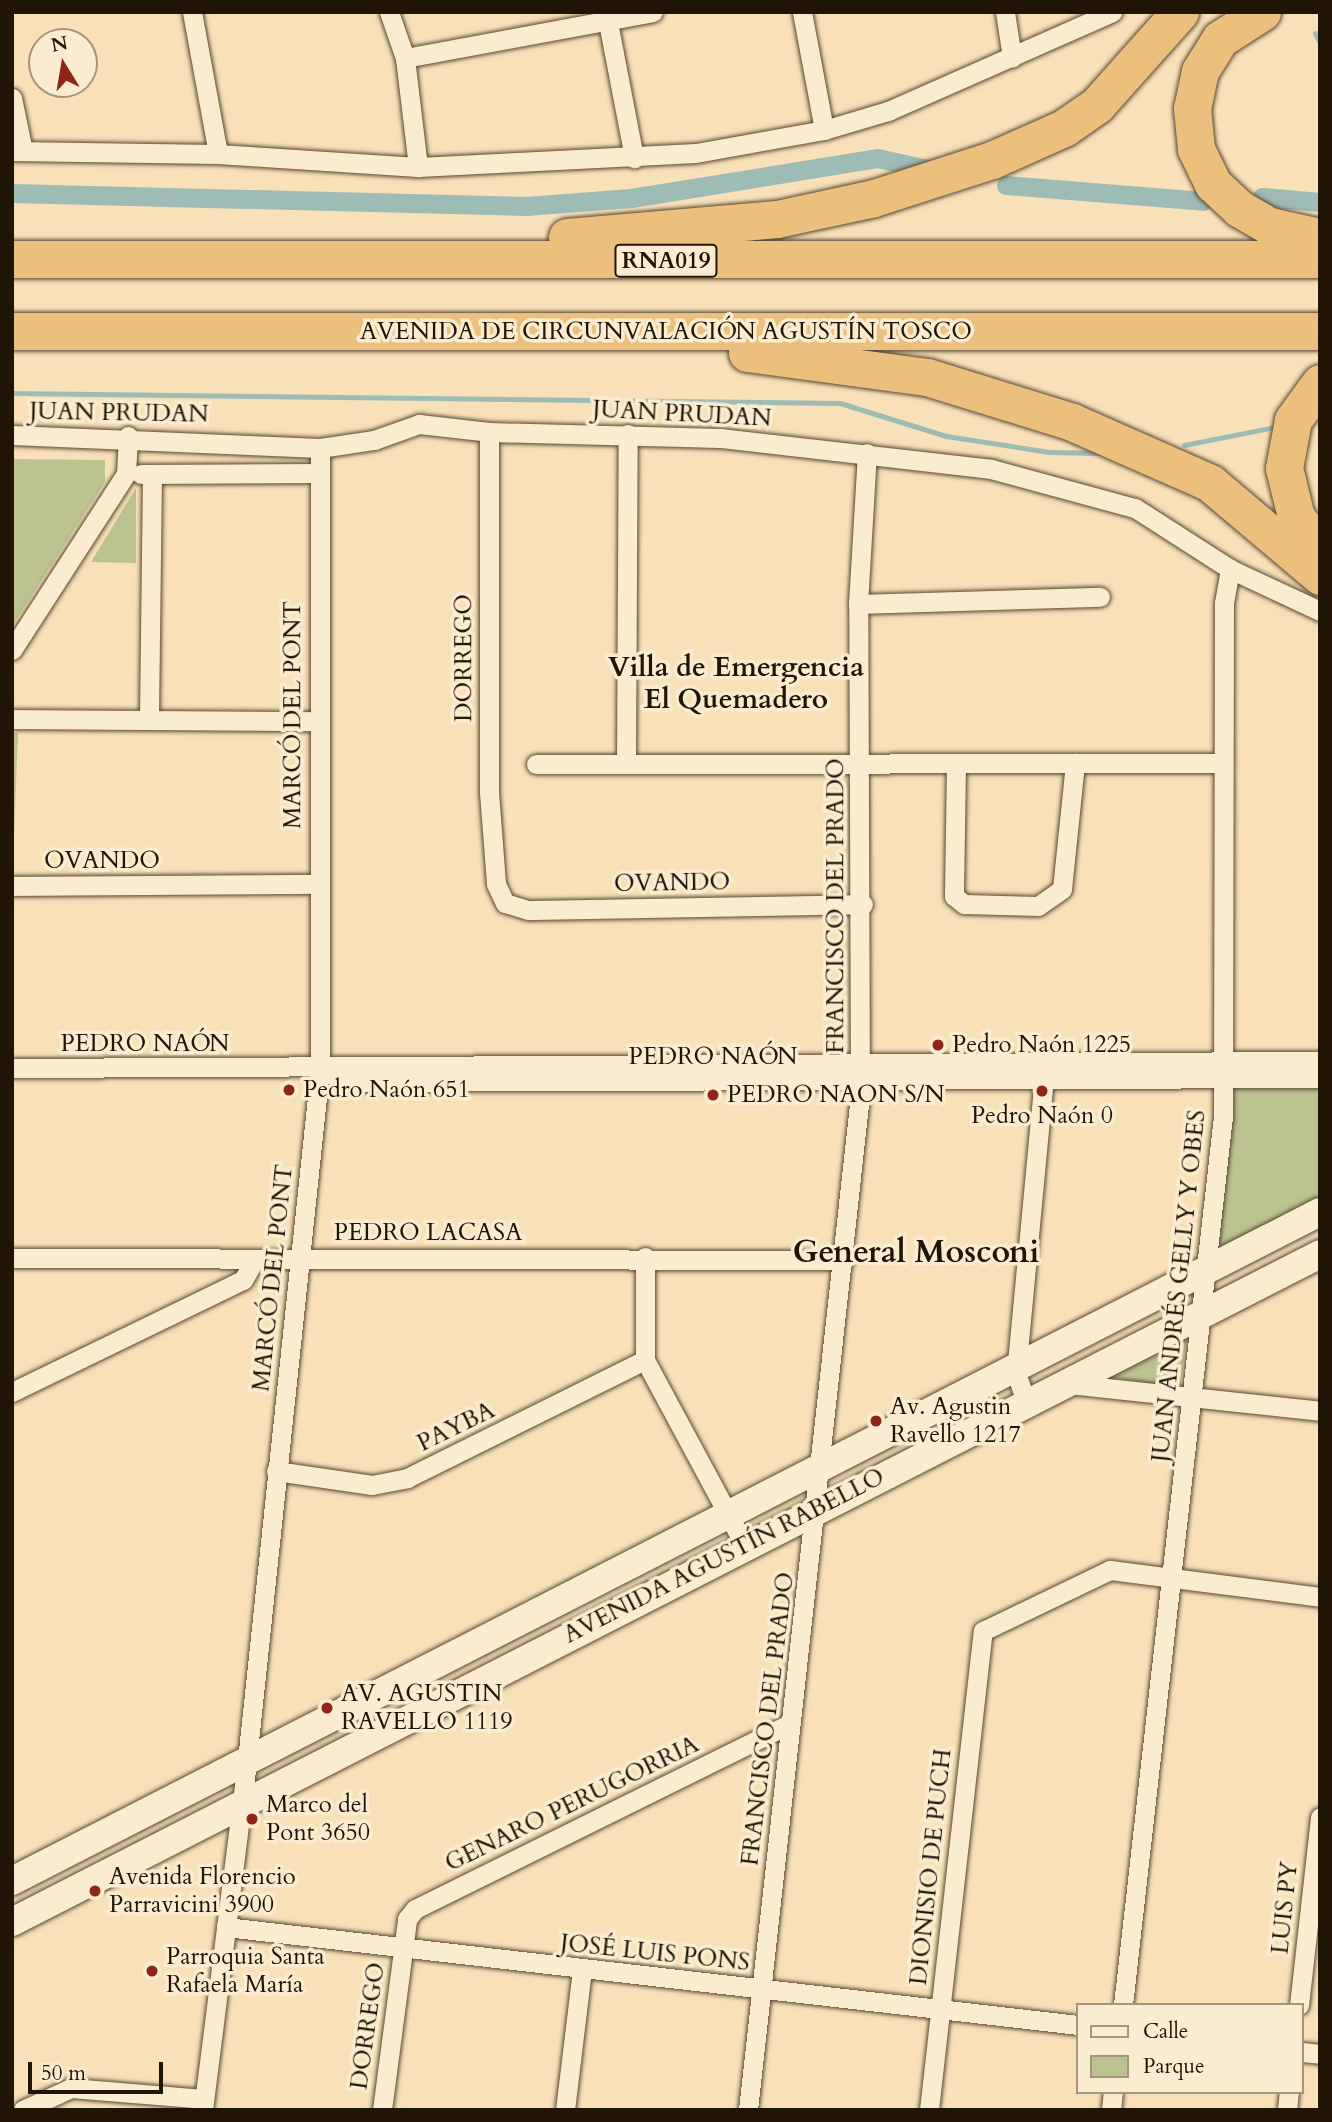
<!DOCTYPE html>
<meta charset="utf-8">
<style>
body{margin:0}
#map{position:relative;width:1332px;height:2122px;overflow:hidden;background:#f8e0b8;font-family:Cardo,serif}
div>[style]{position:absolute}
.green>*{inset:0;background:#bcc290}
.stream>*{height:5px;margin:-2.5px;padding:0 2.5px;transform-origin:2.5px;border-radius:2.5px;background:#9fbbb6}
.canal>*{height:19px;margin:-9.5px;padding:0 9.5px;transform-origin:9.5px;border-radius:9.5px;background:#9fbbb6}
.roads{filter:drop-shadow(0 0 2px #564832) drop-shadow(0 0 2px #564832)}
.street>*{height:19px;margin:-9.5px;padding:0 9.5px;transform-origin:9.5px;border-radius:9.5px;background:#faebd1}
.secondary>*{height:28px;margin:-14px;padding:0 14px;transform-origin:14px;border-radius:14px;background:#faebd1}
.highway>*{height:37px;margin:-18.5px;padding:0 18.5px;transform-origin:18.5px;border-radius:18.5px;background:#ecc07c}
.dots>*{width:19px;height:19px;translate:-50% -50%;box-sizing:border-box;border:4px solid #faebd1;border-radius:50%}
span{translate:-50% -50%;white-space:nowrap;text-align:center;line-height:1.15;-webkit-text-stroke:7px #faebd1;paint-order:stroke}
.shield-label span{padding:2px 5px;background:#faebd1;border:2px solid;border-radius:5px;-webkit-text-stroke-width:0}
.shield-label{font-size:23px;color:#201505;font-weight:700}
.street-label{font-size:24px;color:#201505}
.poi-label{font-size:24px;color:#201505}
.left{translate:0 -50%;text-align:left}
.quarter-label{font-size:28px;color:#201505;font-weight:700}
.district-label{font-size:32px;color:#201505;font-weight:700}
.frame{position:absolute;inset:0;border:14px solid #201505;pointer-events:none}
.legend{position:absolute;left:1076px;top:2003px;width:228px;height:91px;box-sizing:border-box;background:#faebd1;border:2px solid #a3957f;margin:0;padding:9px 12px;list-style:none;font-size:21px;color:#201505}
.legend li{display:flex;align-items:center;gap:14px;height:35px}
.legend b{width:35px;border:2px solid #a3957f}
.north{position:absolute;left:28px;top:28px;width:70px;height:70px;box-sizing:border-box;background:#faebd1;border:2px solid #a3957f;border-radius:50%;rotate:349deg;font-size:19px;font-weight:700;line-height:28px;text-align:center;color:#201505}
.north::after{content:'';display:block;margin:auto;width:24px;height:32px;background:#8f2418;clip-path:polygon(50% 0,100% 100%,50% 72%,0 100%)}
.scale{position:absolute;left:28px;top:2062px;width:135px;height:32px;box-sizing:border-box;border:4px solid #201505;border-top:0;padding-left:9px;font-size:21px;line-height:24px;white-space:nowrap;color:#201505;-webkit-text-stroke:5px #faebd1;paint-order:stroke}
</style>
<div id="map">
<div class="green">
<i style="clip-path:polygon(12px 459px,105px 460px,105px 482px,12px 626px)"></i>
<i style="clip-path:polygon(136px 488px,136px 563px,91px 562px)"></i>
<i style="clip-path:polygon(12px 733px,18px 733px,13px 860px,12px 860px)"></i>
<i style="clip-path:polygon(1233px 1087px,1320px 1089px,1320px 1198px,1230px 1250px,1218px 1242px)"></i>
<i style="clip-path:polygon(1188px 1328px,1180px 1388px,1096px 1375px)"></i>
</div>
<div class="stream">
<i style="left:1315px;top:33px;width:11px;rotate:63deg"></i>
<i style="left:12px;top:393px;width:828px;rotate:0.69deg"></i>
<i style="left:840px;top:403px;width:111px;rotate:17.3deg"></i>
<i style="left:946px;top:436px;width:104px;rotate:8.8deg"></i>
<i style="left:1049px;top:452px;width:53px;rotate:1.1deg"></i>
<i style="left:1184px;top:445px;width:88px;rotate:-11.2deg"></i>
</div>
<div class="canal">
<i style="left:1006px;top:185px;width:198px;rotate:4.6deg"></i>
<i style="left:12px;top:193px;width:514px;rotate:1.45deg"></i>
<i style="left:526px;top:206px;width:105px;rotate:-4.4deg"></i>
<i style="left:631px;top:198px;width:249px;rotate:-9.2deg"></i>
<i style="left:877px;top:158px;width:52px;rotate:12.2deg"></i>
<i style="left:1262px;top:197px;width:58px;rotate:4.9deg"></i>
</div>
<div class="roads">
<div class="street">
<i style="left:192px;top:12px;width:144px;rotate:79.6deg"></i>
<i style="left:389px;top:12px;width:49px;rotate:70.8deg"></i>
<i style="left:405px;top:58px;width:110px;rotate:83.2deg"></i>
<i style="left:606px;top:12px;width:149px;rotate:79.1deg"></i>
<i style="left:802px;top:12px;width:120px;rotate:79.4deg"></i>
<i style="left:1005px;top:12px;width:46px;rotate:81.2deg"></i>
<i style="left:405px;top:58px;width:252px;rotate:-10.5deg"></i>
<i style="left:12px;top:98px;width:54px;rotate:78.3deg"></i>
<i style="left:12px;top:151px;width:206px;rotate:0.8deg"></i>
<i style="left:218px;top:154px;width:200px;rotate:3.7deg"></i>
<i style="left:418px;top:167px;width:278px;rotate:-2.9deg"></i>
<i style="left:696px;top:153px;width:130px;rotate:-10.2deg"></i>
<i style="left:824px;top:130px;width:67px;rotate:-16.5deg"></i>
<i style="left:888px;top:111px;width:245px;rotate:-23.8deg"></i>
<i style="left:489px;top:432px;width:360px;rotate:90deg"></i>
<i style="left:489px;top:792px;width:92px;rotate:85.6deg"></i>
<i style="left:496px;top:884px;width:21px;rotate:65deg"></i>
<i style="left:505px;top:903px;width:24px;rotate:17deg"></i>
<i style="left:528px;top:910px;width:335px;rotate:-1deg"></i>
<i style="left:12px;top:435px;width:308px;rotate:2.4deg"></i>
<i style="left:320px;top:448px;width:55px;rotate:-8.4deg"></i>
<i style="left:374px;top:440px;width:48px;rotate:-19.6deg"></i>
<i style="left:419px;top:424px;width:70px;rotate:6.5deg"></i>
<i style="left:489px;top:432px;width:231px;rotate:1.5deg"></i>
<i style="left:720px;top:438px;width:273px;rotate:6.5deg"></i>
<i style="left:991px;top:469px;width:149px;rotate:15.2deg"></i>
<i style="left:1135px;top:508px;width:113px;rotate:32.7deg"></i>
<i style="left:1230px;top:569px;width:99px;rotate:25deg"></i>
<i style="left:126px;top:474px;width:38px;rotate:-87deg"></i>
<i style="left:141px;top:474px;width:177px;rotate:-0.3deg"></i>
<i style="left:858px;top:604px;width:242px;rotate:-1.7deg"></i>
<i style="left:12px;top:650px;width:210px;rotate:-57.1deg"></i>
<i style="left:149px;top:718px;width:244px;rotate:-89.3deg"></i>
<i style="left:12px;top:719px;width:305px;rotate:0.4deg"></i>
<i style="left:626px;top:763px;width:329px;rotate:-89.7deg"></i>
<i style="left:536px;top:764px;width:687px;rotate:-0.08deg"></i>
<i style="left:956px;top:765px;width:131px;rotate:90.9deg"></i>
<i style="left:954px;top:896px;width:13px;rotate:39deg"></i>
<i style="left:964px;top:904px;width:74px;rotate:1.5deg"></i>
<i style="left:1038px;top:906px;width:29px;rotate:-35deg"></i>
<i style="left:1062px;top:889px;width:127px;rotate:-84.1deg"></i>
<i style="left:12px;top:886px;width:307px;rotate:-0.4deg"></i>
<i style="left:12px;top:1068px;width:1308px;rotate:-0.31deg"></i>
<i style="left:320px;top:1069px;width:30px;rotate:26deg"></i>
<i style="left:347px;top:1082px;width:973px;rotate:-0.24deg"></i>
<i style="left:645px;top:1257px;width:103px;rotate:90deg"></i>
<i style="left:645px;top:1360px;width:209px;rotate:61.7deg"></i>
<i style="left:12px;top:1258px;width:832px;rotate:0.14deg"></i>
<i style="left:1069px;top:1384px;width:252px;rotate:6.1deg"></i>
<i style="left:12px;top:1392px;width:257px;rotate:-25.9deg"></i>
<i style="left:243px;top:1280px;width:24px;rotate:-60deg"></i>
<i style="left:1026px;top:1402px;width:31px;rotate:-109deg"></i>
<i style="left:1016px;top:1373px;width:305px;rotate:-84.6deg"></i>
<i style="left:276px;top:1471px;width:97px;rotate:8.3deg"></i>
<i style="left:372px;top:1485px;width:36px;rotate:-11deg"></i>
<i style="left:407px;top:1478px;width:266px;rotate:-26.4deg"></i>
<i style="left:226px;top:1927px;width:858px;rotate:6.56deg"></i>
<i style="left:1123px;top:2005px;width:895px;rotate:-83.58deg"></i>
<i style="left:1223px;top:1116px;width:513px;rotate:-89.89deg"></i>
<i style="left:1224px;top:603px;width:35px;rotate:-80deg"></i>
<i style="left:1299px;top:2005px;width:189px;rotate:-83.6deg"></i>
<i style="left:1302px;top:2052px;width:18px;rotate:6deg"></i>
<i style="left:23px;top:2110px;width:53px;rotate:-24.6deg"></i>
<i style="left:71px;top:2088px;width:133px;rotate:4.7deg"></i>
<i style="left:203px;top:2110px;width:334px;rotate:-82.8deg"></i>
<i style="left:245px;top:1779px;width:714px;rotate:-83.97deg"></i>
<i style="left:320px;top:1069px;width:621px;rotate:-90deg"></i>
<i style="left:382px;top:2110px;width:193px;rotate:-82.5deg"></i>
<i style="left:407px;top:1919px;width:13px;rotate:-51deg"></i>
<i style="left:415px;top:1909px;width:418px;rotate:-26.3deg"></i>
<i style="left:565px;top:2110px;width:142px;rotate:-83.1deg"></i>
<i style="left:748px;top:2110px;width:1020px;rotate:-83.7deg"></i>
<i style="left:860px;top:1096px;width:492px;rotate:-90.2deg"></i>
<i style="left:858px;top:604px;width:151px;rotate:-86.6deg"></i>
<i style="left:929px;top:2110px;width:482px;rotate:-83.6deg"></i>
<i style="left:983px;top:1631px;width:141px;rotate:-25.7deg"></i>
<i style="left:1110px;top:1570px;width:212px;rotate:7.3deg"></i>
<i style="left:1111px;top:2110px;width:18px;rotate:-84deg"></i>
<i style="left:1287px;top:2110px;width:18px;rotate:-84deg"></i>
</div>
<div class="secondary">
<i style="left:12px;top:1881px;width:1469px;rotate:-27.09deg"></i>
<i style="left:12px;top:1922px;width:1469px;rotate:-27.05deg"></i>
</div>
<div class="highway">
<i style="left:1262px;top:12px;width:50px;rotate:147.3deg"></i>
<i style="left:1220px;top:39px;width:38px;rotate:122deg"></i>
<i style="left:1200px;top:71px;width:38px;rotate:102deg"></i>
<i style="left:1192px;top:108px;width:41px;rotate:84.4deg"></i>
<i style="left:1196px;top:149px;width:39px;rotate:64deg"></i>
<i style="left:1213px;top:184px;width:37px;rotate:43deg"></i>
<i style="left:1240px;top:209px;width:34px;rotate:30deg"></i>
<i style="left:1270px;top:226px;width:51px;rotate:12.4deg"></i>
<i style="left:567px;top:237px;width:211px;rotate:-4.9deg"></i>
<i style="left:777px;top:219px;width:99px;rotate:-12.2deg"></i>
<i style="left:874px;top:198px;width:124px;rotate:-17.9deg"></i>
<i style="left:992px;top:160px;width:79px;rotate:-24deg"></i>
<i style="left:1064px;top:128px;width:40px;rotate:-34.9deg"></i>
<i style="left:1097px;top:105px;width:125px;rotate:-48.3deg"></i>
<i style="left:12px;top:259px;width:1308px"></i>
<i style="left:12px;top:331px;width:1308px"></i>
<i style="left:747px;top:353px;width:182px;rotate:7.6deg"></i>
<i style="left:927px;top:377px;width:152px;rotate:17.2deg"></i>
<i style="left:1072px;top:422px;width:151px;rotate:23.8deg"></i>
<i style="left:1210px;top:483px;width:144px;rotate:40.2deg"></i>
<i style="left:1320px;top:383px;width:46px;rotate:126.1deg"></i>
<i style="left:1293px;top:420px;width:49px;rotate:100.6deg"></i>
<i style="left:1284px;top:468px;width:50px;rotate:76.2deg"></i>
<i style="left:1296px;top:517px;width:38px;rotate:51deg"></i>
</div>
</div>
<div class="dots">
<i style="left:938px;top:1045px;background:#8f2418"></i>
<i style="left:289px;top:1090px;background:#8f2418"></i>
<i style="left:1042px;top:1091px;background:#8f2418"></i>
<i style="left:713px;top:1095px;background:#8f2418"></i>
<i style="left:876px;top:1421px;background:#8f2418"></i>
<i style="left:327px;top:1708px;background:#8f2418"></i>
<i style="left:252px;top:1819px;background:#8f2418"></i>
<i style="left:95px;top:1891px;background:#8f2418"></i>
<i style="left:152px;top:1971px;background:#8f2418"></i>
</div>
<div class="shield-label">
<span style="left:666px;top:261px">RNA019</span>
</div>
<div class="street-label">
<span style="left:666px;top:332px">AVENIDA DE CIRCUNVALACIÓN AGUSTÍN TOSCO</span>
<span style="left:119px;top:413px;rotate:1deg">JUAN PRUDAN</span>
<span style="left:682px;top:414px;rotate:3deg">JUAN PRUDAN</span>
<span style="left:464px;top:658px;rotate:-90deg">DORREGO</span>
<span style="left:293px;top:715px;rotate:-90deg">MARCÓ DEL PONT</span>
<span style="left:102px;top:861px">OVANDO</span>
<span style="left:672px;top:883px;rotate:-1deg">OVANDO</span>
<span style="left:836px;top:906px;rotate:-90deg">FRANCISCO DEL PRADO</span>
<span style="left:145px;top:1044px">PEDRO NAÓN</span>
<span style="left:713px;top:1057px">PEDRO NAÓN</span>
<span style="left:428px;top:1233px">PEDRO LACASA</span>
<span style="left:273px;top:1278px;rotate:-84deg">MARCÓ DEL PONT</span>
<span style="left:1179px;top:1286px;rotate:-84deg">JUAN ANDRÉS GELLY Y OBES</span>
<span style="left:456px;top:1427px;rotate:-26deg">PAYBA</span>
<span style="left:724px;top:1556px;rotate:-27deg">AVENIDA AGUSTÍN RABELLO</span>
<span style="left:768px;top:1719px;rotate:-83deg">FRANCISCO DEL PRADO</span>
<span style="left:572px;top:1804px;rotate:-26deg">GENARO PERUGORRIA</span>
<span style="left:931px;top:1867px;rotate:-84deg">DIONISIO DE PUCH</span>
<span style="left:1285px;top:1908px;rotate:-84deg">LUIS PY</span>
<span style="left:655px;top:1953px;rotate:6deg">JOSÉ LUIS PONS</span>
<span style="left:368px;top:2026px;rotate:-82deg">DORREGO</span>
</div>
<div class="poi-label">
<span class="left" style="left:952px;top:1045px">Pedro Naón 1225</span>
<span class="left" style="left:303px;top:1090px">Pedro Naón 651</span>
<span class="left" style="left:727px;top:1095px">PEDRO NAON S/N</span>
<span style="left:1042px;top:1116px">Pedro Naón 0</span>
<span class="left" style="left:890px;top:1421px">Av. Agustin<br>Ravello 1217</span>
<span class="left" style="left:341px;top:1708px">AV. AGUSTIN<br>RAVELLO 1119</span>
<span class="left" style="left:266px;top:1819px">Marco del<br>Pont 3650</span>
<span class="left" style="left:109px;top:1891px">Avenida Florencio<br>Parravicini 3900</span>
<span class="left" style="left:166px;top:1971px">Parroquia Santa<br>Rafaela María</span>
</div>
<div class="quarter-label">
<span style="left:736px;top:683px">Villa de Emergencia<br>El Quemadero</span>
</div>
<div class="district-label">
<span style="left:916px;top:1252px">General Mosconi</span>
</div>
<div class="frame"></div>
<ul class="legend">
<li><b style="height:9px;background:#faebd1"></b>Calle</li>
<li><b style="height:19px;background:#bcc290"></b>Parque</li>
</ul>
<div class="north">N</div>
<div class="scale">50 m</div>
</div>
